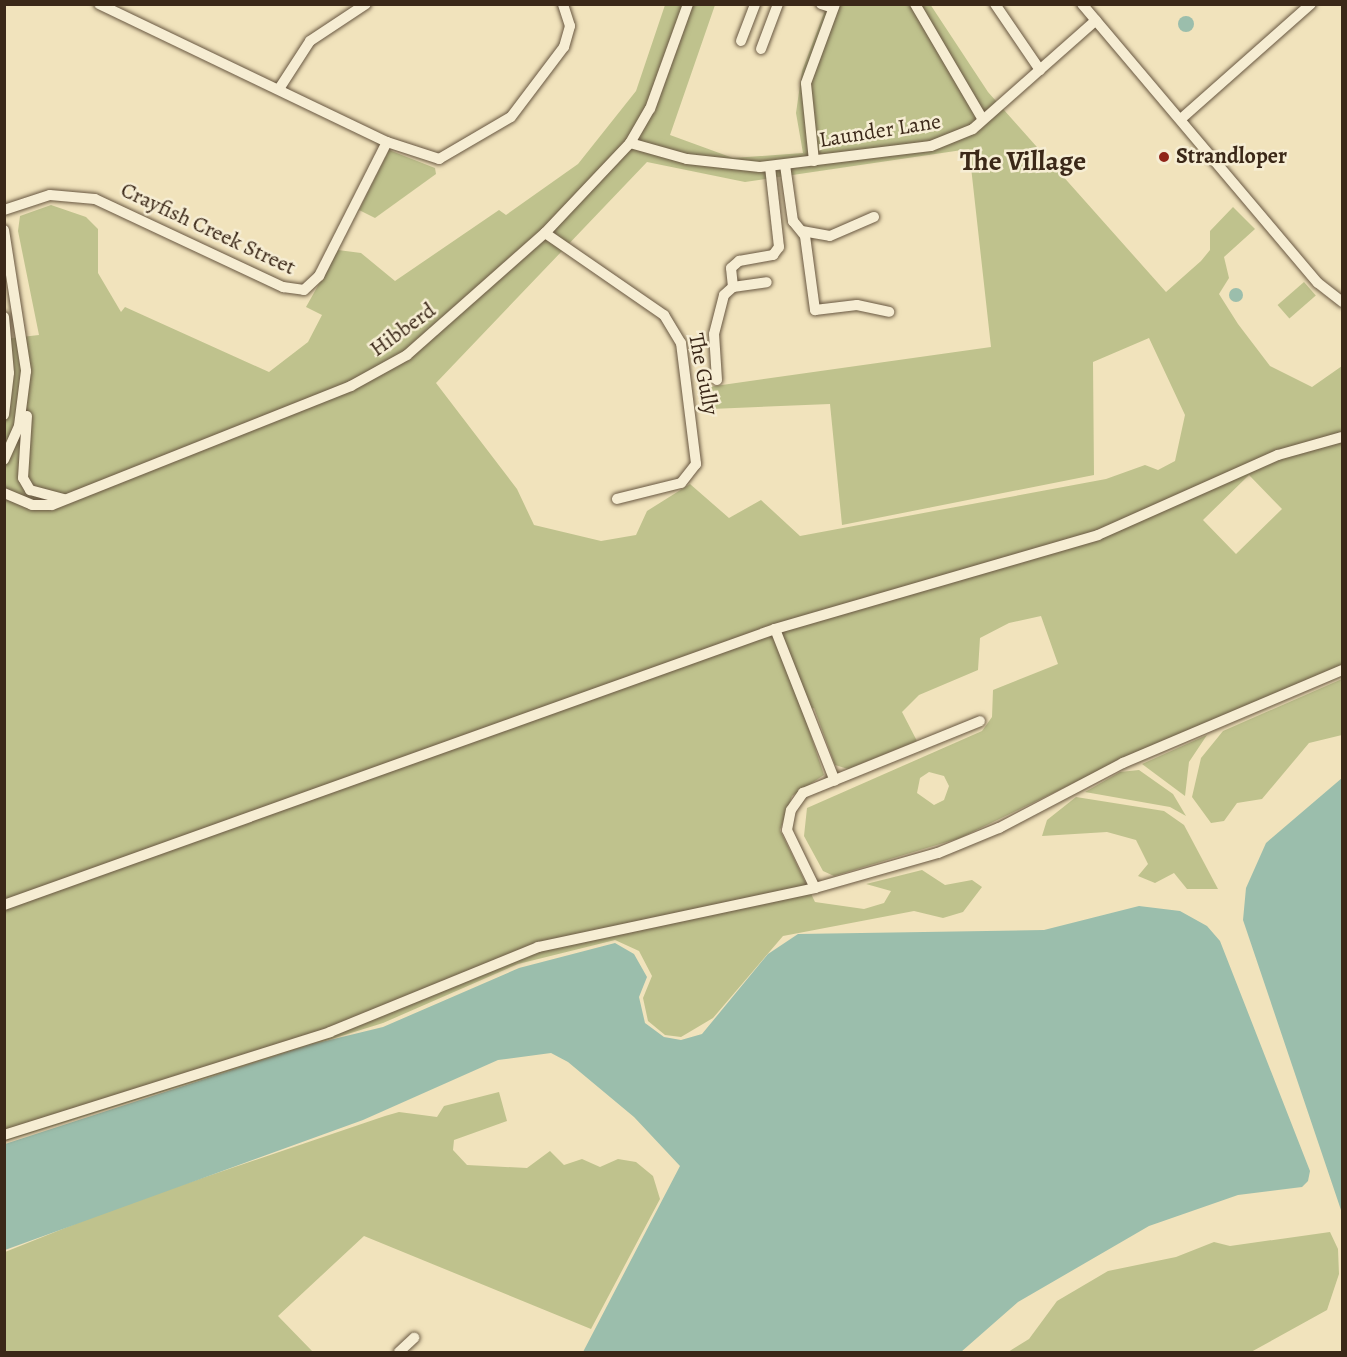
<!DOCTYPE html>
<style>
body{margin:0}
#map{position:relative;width:1347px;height:1357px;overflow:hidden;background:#f1e3bc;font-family:Alegreya,serif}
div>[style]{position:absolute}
.green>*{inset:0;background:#bfc28d;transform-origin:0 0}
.water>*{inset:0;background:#9bbeac}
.round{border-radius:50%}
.roads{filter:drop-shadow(0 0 2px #685741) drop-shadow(0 0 2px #685741)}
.minor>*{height:10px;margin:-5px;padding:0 5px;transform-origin:5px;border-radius:5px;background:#f6edd3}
.dots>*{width:16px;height:16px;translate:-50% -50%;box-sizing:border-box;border:3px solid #f6edd3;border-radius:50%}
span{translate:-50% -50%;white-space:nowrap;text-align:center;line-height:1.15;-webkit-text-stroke:5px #f6edd3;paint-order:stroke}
.street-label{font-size:22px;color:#3b2818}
.poi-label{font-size:22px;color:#3b2818;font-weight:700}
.left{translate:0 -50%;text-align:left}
.district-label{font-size:28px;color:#3b2818;font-weight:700}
.frame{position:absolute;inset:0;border:6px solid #3b2818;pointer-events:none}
</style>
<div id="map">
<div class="green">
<i style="clip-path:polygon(evenodd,930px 4px,988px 92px,1166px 292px,1201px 261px,1210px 250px,1210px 231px,1233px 207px,1255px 229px,1224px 257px,1229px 278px,1219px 294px,1238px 324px,1270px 366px,1312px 387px,1342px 366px,1342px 666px,1119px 761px,960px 838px,834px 876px,823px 871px,804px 836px,807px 808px,982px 731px,992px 717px,993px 690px,1058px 664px,1041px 616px,1009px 623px,980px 638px,978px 670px,919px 695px,902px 712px,917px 741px,848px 769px,835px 765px,814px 708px,803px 712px,824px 775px,792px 796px,780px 830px,815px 902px,864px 909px,884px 903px,891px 891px,866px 884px,922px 870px,945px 885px,972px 880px,982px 887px,963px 912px,943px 918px,914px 911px,783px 936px,713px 1018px,681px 1037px,665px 1035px,648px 1021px,643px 998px,652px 976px,639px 951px,615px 940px,518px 964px,383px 1023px,5px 1141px,4px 339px,39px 335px,18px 231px,20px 216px,51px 205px,86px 217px,98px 229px,98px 273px,121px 312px,125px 307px,269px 372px,308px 342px,322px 315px,306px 307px,338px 250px,361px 253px,395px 281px,499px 210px,506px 215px,578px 164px,636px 91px,665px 5px,715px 5px,670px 135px,733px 158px,803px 153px,796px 113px,802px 71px,827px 5px,930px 4px,969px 149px,991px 347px,708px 387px,711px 409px,830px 404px,842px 525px,1094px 475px,1093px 362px,1149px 338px,1185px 415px,1175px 461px,1158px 470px,1145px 465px,1106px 479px,800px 536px,761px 500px,729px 518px,690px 484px,647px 511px,636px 535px,601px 541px,534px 525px,517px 489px,436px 383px,647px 162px,745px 182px,969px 149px,930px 4px,1249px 475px,1282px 509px,1236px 554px,1203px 520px,1249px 475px,930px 4px,929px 772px,944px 776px,949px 786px,944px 800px,934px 805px,917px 793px,920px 778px,929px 772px)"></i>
<i style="clip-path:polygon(389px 150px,435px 168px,436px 174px,375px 218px,359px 210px)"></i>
<i style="left:1304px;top:282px;width:18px;height:35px;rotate:49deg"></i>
<i style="clip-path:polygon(1342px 679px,1342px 735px,1309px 743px,1262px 799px,1237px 803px,1224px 821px,1211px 823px,1192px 797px,1201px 758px,1223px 731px)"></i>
<i style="clip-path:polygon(1207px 735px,1189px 762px,1185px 796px,1142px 764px)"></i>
<i style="clip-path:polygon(1139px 770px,1173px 794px,1186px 816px,1170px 807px,1085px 792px,1120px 772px)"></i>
<i style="clip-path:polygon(1076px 797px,1164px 811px,1184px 825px,1218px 889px,1187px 889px,1174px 873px,1155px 883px,1138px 876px,1148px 864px,1136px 840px,1107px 832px,1042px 836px,1047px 820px)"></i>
<i style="clip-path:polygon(499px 1092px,507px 1121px,454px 1140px,453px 1150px,467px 1165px,527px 1168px,550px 1151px,564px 1165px,582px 1159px,600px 1167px,618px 1159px,636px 1162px,653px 1176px,660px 1199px,591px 1329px,364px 1236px,278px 1316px,313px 1352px,5px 1352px,5px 1252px,120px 1206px,385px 1116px,399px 1112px,437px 1117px,444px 1106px)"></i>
<i style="clip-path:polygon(1330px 1232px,1338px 1249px,1339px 1274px,1327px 1310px,1251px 1352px,1008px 1352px,1029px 1339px,1057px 1301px,1108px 1271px,1176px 1257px,1214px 1242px,1230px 1246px)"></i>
</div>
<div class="water">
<i class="round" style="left:1178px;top:16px;width:16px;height:16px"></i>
<i class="round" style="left:1229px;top:288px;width:14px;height:14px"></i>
<i style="clip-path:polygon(1342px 778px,1342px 777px,1342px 1213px,1243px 920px,1246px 888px,1266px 843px)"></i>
<i style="clip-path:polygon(1139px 906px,1180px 911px,1207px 926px,1220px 941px,1310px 1171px,1308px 1181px,1302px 1187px,1238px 1195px,1149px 1226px,1018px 1302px,961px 1352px,583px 1352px,680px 1166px,634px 1117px,568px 1062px,551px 1053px,498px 1060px,363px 1120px,5px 1250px,5px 1144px,309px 1045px,383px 1027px,519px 968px,615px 943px,634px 954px,647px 977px,639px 997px,645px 1023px,664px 1037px,681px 1040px,702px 1034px,768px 954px,798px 934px,1044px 930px)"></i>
</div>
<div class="roads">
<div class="minor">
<i style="left:821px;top:4px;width:13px;rotate:18deg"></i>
<i style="left:915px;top:4px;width:134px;rotate:59.6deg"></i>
<i style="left:995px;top:4px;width:80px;rotate:55.7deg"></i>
<i style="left:1082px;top:4px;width:365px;rotate:49.8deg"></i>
<i style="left:1318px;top:283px;width:31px;rotate:38deg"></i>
<i style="left:741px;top:41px;width:40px;rotate:-69deg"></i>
<i style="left:761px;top:49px;width:48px;rotate:-69.3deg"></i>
<i style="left:279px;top:89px;width:57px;rotate:-57.1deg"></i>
<i style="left:310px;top:41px;width:67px;rotate:-33.5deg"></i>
<i style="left:1182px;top:118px;width:172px;rotate:-41.5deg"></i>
<i style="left:387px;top:142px;width:55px;rotate:18.1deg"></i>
<i style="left:439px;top:159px;width:83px;rotate:-30.3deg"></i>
<i style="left:511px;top:117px;width:88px;rotate:-52.9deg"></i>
<i style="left:564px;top:47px;width:22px;rotate:-74deg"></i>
<i style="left:570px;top:26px;width:23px;rotate:-108deg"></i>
<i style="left:630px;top:143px;width:59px;rotate:15.7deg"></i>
<i style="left:687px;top:159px;width:73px;rotate:6.3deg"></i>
<i style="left:760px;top:167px;width:172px;rotate:-7deg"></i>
<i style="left:931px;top:146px;width:45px;rotate:-22deg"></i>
<i style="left:973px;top:129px;width:164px;rotate:-41.5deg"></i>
<i style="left:814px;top:161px;width:78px;rotate:-95.9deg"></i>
<i style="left:806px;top:83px;width:84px;rotate:-69.8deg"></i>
<i style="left:785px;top:165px;width:57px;rotate:81.9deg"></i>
<i style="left:793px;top:221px;width:19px;rotate:51deg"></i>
<i style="left:805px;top:236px;width:75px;rotate:82.3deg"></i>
<i style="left:815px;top:310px;width:42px;rotate:-6.8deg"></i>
<i style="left:857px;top:305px;width:33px;rotate:12deg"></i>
<i style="left:4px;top:210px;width:48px;rotate:-18.1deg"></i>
<i style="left:50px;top:195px;width:45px;rotate:5.1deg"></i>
<i style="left:95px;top:199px;width:208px;rotate:25.1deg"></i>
<i style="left:283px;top:287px;width:21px;rotate:8deg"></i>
<i style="left:304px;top:290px;width:21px;rotate:-43deg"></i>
<i style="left:319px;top:276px;width:150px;rotate:-63.1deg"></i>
<i style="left:387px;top:142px;width:319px;rotate:-154.4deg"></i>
<i style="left:4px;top:230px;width:143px;rotate:81.1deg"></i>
<i style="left:26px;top:371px;width:55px;rotate:97.3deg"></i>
<i style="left:19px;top:426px;width:37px;rotate:114deg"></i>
<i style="left:802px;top:231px;width:28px;rotate:10deg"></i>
<i style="left:830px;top:236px;width:48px;rotate:-23.4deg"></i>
<i style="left:545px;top:233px;width:145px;rotate:34.6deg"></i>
<i style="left:664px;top:315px;width:33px;rotate:59deg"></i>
<i style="left:681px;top:343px;width:122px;rotate:82.9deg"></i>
<i style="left:696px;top:464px;width:24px;rotate:128deg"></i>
<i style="left:681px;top:483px;width:66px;rotate:166deg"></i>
<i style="left:733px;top:287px;width:34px;rotate:-8deg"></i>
<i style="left:4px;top:317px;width:56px;rotate:84.9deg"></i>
<i style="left:9px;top:373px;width:42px;rotate:96.8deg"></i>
<i style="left:717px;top:380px;width:46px;rotate:-93.7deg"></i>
<i style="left:714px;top:334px;width:40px;rotate:-75.6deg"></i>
<i style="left:724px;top:295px;width:12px;rotate:-42deg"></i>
<i style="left:733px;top:287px;width:19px;rotate:-96deg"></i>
<i style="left:731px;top:268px;width:11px;rotate:-41deg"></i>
<i style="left:739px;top:261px;width:35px;rotate:-10deg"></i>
<i style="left:773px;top:255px;width:10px;rotate:-53deg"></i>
<i style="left:779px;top:247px;width:81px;rotate:-96.4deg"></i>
<i style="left:27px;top:416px;width:62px;rotate:93.7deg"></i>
<i style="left:23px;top:478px;width:14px;rotate:60deg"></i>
<i style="left:30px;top:490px;width:35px;rotate:15deg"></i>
<i style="left:4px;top:493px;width:30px;rotate:23deg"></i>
<i style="left:32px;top:505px;width:20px"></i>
<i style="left:52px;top:505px;width:322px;rotate:-21.7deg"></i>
<i style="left:351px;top:386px;width:64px;rotate:-29deg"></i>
<i style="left:407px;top:355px;width:184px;rotate:-41.5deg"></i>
<i style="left:545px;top:233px;width:124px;rotate:-46.6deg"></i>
<i style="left:630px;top:143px;width:39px;rotate:-60deg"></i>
<i style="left:650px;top:109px;width:112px;rotate:-70.1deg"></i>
<i style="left:775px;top:629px;width:163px;rotate:68.5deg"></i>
<i style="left:815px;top:888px;width:64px;rotate:-115.8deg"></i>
<i style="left:787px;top:830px;width:20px;rotate:-79deg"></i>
<i style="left:791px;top:810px;width:21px;rotate:-55deg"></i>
<i style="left:803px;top:793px;width:191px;rotate:-22.1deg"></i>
<i style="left:4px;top:905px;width:819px;rotate:-19.7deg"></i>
<i style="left:775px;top:629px;width:336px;rotate:-16.2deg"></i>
<i style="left:1098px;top:535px;width:197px;rotate:-24deg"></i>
<i style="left:1278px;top:455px;width:66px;rotate:-15.7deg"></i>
<i style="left:4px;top:1135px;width:342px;rotate:-17.5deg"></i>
<i style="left:330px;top:1032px;width:225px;rotate:-22.2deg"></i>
<i style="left:538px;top:947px;width:283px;rotate:-12deg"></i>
<i style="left:815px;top:888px;width:128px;rotate:-15.9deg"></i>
<i style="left:938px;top:853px;width:66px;rotate:-22.3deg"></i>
<i style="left:999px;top:828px;width:140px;rotate:-27.7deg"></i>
<i style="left:1123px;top:763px;width:238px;rotate:-23deg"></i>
<i style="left:399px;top:1352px;width:21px;rotate:-43deg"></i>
</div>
</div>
<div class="dots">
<i style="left:1164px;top:157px;background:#8f2418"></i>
</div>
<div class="street-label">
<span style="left:880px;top:131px;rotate:-9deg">Launder Lane</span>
<span style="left:208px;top:229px;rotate:25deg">Crayfish Creek Street</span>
<span style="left:403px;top:330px;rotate:-36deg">Hibberd</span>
<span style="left:703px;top:374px;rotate:79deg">The Gully</span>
</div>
<div class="poi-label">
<span class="left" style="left:1176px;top:157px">Strandloper</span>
</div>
<div class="district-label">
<span style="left:1023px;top:161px">The Village</span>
</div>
<div class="frame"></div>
</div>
